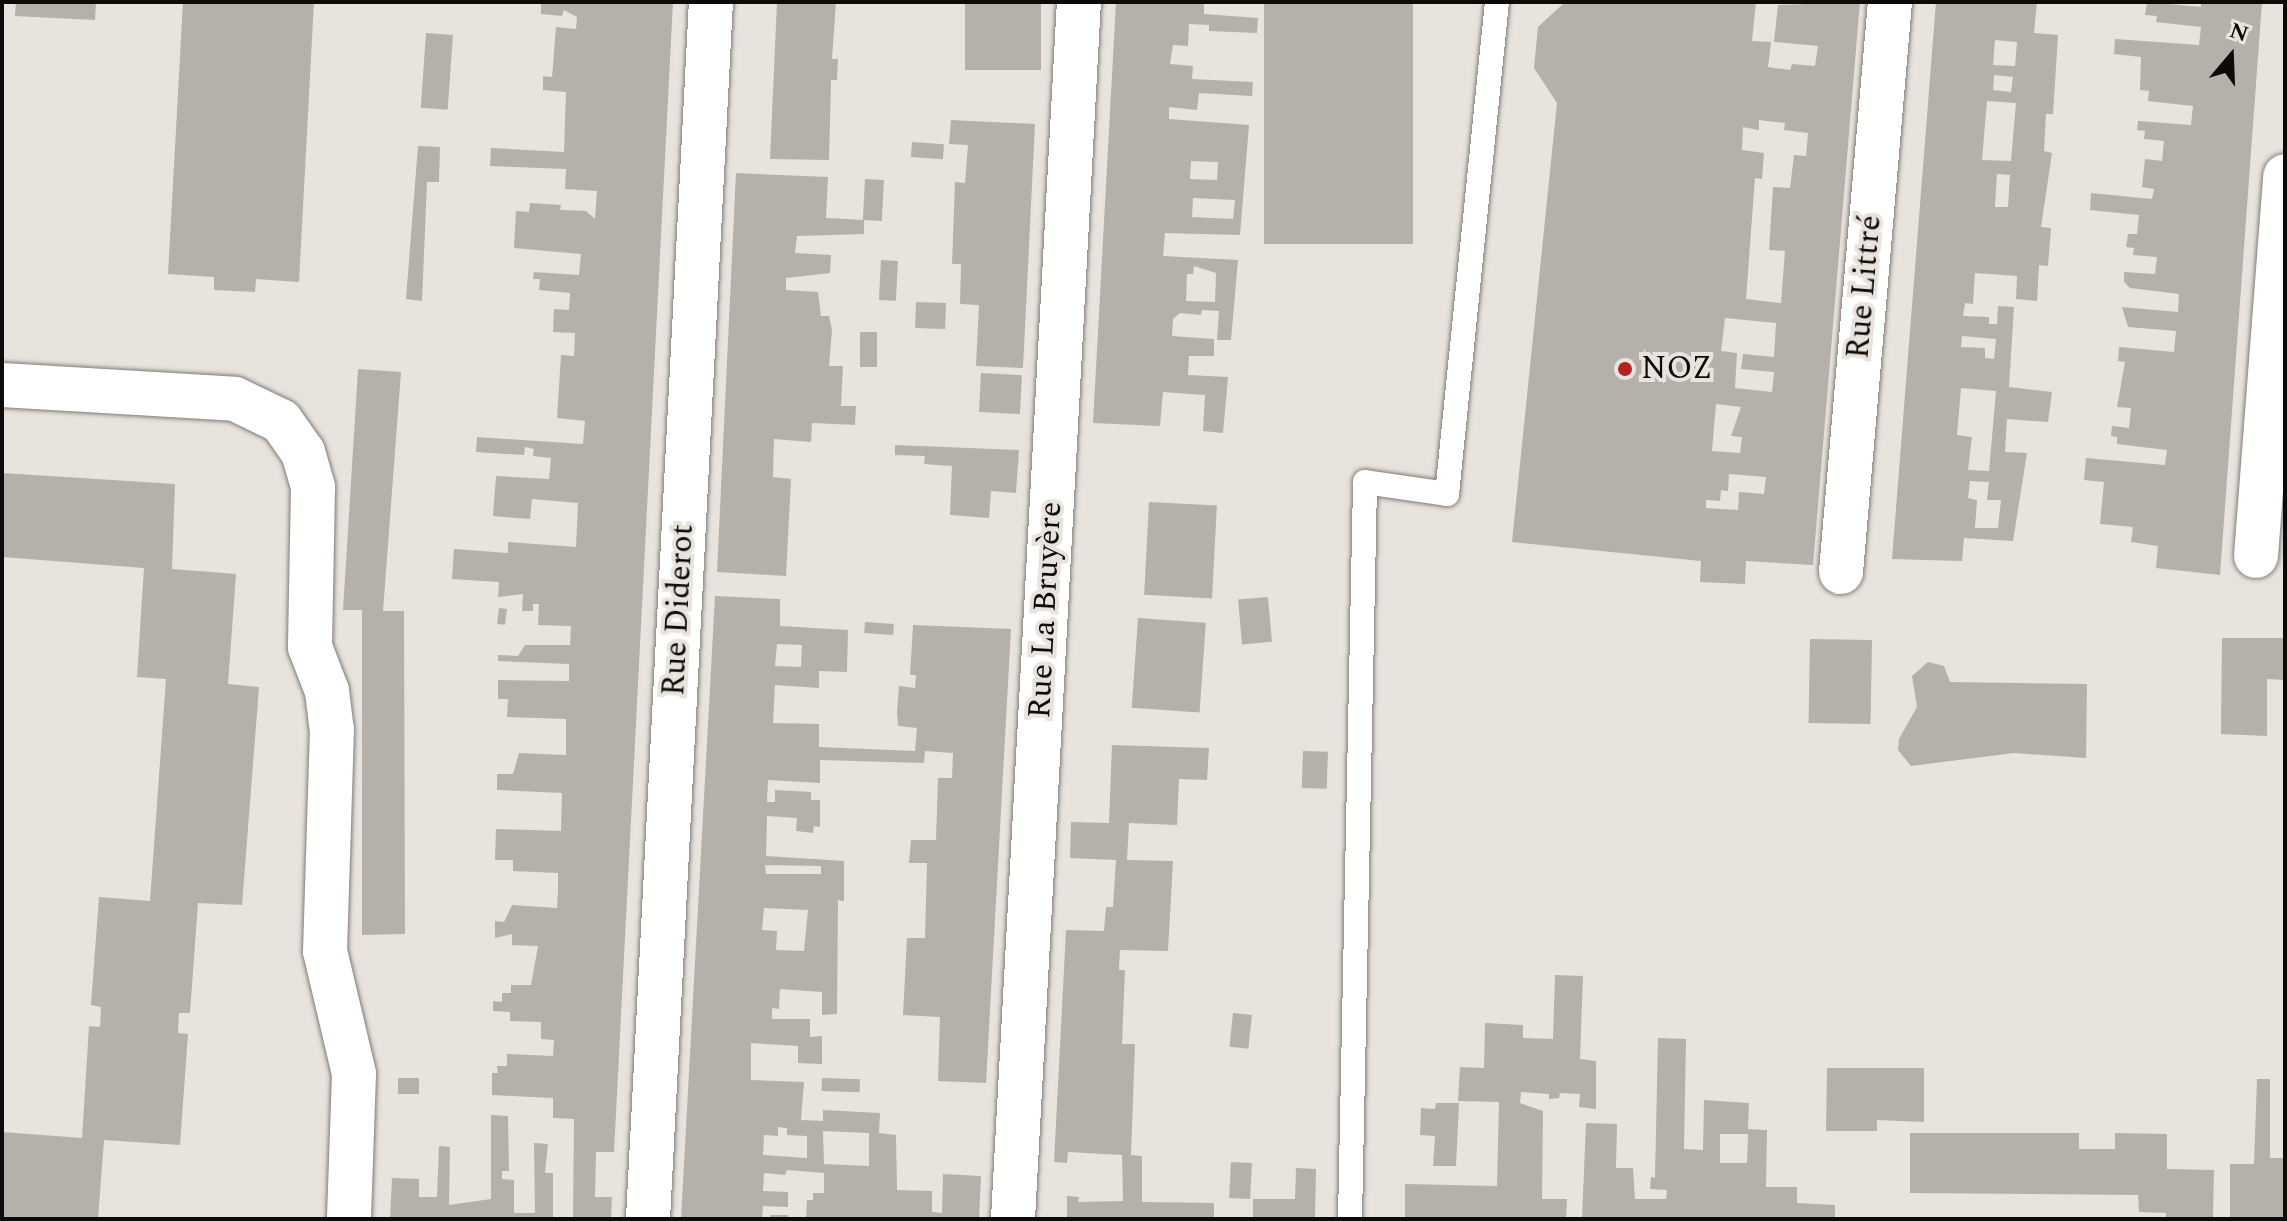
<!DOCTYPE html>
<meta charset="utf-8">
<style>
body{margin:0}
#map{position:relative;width:2287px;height:1221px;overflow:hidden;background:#e8e3dd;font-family:Spectral,serif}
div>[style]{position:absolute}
.building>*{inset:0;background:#b5b0aa;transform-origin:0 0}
.roads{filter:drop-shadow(0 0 2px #817c77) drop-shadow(0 0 2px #817c77)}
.lane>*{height:24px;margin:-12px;padding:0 12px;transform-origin:12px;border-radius:12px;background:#fff}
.street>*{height:44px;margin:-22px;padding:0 22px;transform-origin:22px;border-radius:22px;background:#fff}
.dots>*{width:22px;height:22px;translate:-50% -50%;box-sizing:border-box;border:4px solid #e8e3dd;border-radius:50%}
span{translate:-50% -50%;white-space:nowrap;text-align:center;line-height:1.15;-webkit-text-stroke:8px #e8e3dd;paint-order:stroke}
.street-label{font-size:32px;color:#0d0b0a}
.poi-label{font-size:32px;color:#0d0b0a}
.left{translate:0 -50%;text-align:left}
.frame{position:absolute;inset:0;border:4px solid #0d0b0a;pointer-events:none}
.north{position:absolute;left:2191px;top:16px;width:80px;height:80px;-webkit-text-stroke:6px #e8e3dd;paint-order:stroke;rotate:19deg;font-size:22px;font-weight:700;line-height:32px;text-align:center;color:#0d0b0a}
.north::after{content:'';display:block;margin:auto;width:28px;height:36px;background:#0d0b0a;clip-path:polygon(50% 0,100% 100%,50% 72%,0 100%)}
</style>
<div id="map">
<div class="building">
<i style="clip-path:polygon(16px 2px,96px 2px,95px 20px,15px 16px)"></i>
<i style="clip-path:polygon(183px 2px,314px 2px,299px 282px,256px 279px,255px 292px,214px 290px,214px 277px,168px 274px)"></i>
<i style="clip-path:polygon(541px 2px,673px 2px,614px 1152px,596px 1152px,595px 1197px,612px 1197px,611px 1219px,573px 1219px,574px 1119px,553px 1118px,553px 1098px,492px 1095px,492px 1073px,498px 1073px,497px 1066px,507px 1066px,507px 1054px,553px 1056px,554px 1040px,541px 1039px,541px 1022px,510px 1021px,510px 1012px,493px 1011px,493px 1001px,502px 1002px,502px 993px,511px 993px,511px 985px,531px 985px,538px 946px,512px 945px,512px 934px,495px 938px,495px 921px,504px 922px,512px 905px,557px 908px,558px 892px,558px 873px,513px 871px,513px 860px,495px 860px,496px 829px,561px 831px,562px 793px,497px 790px,497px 774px,513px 774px,519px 753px,566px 755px,566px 719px,507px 717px,508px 699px,498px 699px,498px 680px,569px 681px,569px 664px,498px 661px,498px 655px,518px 656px,525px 645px,570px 645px,571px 626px,538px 625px,539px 604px,533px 604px,533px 611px,522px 611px,523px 594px,498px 597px,499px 582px,452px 579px,454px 549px,508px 553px,508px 542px,576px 547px,578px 503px,532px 499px,530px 519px,493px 516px,496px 476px,549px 479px,551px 458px,533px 456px,534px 449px,525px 447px,524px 455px,476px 452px,477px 437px,583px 444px,585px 421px,557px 418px,561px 355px,574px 356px,575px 333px,553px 332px,554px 309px,569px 310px,570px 293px,539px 290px,540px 279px,533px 279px,534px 272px,579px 275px,581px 254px,514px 248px,516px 211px,529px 212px,530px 203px,561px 205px,560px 210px,586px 211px,595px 219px,597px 191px,565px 189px,566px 169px,490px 166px,491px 148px,564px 152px,566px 92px,543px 90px,543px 76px,552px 77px,556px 27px,576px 29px,577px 17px,564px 10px,562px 16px,541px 14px)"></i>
<i style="clip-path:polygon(777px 2px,836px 2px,832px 59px,838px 59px,837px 80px,831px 80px,829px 160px,770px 159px)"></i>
<i style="left:965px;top:2px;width:76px;height:68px"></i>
<i style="clip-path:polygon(evenodd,1116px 2px,1204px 2px,1204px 14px,1258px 18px,1257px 33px,1209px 31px,1209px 25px,1189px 24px,1188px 46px,1173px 45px,1170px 64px,1193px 66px,1192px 79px,1253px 82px,1252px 96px,1199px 93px,1197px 110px,1169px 107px,1169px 119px,1249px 125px,1240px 235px,1165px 233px,1163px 256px,1238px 260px,1231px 340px,1217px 340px,1219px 311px,1202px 310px,1201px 315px,1180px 313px,1173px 319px,1172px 336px,1214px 339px,1214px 356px,1189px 356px,1188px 375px,1228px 377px,1223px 433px,1203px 431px,1205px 395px,1163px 392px,1160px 426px,1093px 423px,1116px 2px,1191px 161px,1218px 162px,1217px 180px,1190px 179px,1191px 161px,1116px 2px,1193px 198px,1235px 200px,1233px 219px,1192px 217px,1193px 198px,1116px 2px,1194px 266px,1216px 273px,1215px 302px,1186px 301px,1187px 274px,1193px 274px,1194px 266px)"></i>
<i style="left:1264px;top:2px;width:149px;height:242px"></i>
<i style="clip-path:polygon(evenodd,1565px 2px,1756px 2px,1752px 41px,1771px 42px,1768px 67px,1790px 70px,1792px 64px,1815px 66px,1818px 46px,1774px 42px,1778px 5px,1860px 2px,1813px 565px,1746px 561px,1745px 584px,1700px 582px,1701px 561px,1512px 542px,1557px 103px,1534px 68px,1538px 27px,1565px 2px,1759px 120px,1785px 123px,1784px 130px,1808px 133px,1806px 156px,1794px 155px,1790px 188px,1773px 187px,1769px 250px,1785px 251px,1781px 303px,1746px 299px,1755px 178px,1762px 179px,1764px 153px,1742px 150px,1743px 127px,1759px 130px,1759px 120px,1565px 2px,1725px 318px,1776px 323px,1774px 357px,1743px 354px,1741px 369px,1774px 372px,1772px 392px,1735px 388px,1737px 353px,1721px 351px,1725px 318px,1565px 2px,1716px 404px,1741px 407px,1731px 436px,1742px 437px,1740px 453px,1712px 451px,1716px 404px,1565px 2px,1729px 474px,1766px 477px,1764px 494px,1739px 492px,1738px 510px,1706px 508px,1706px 500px,1720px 501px,1721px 490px,1728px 491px,1729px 474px)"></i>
<i style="clip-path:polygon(evenodd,1936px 2px,2037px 2px,2034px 33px,2058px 35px,2053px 114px,2046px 114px,2044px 151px,2052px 153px,2041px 227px,2051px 228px,2048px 266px,2039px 265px,2037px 301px,2016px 299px,2017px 276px,1975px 273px,1973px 304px,1965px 303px,1963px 316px,1989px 317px,1989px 324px,1997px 324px,1998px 306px,2014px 307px,2009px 387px,2052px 392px,2048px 422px,2007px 419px,2005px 452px,2027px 453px,2013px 541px,1964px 538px,1962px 561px,1892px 559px,1936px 2px,1995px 40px,2017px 42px,2015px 66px,1993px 65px,1995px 40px,1936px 2px,1994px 75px,2013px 77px,2011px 92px,1993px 90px,1994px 75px,1936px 2px,1987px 101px,2016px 103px,2011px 161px,1982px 160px,1987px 101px,1936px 2px,1997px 174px,2010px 175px,2008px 207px,1995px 207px,1997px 174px,1936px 2px,1962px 336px,1996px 339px,1994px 359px,1985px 358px,1985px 348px,1961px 347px,1962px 336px,1936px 2px,1961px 388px,1996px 391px,1989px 471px,1968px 470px,1972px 437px,1957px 435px,1961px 388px,1936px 2px,1970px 481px,1989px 482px,1987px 500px,2001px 500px,1998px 528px,1975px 528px,1977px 500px,1968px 498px,1970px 481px)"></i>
<i style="clip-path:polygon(2147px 2px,2201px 7px,2201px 2px,2262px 2px,2220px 575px,2156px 568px,2158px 546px,2131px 542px,2133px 527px,2100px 524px,2104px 482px,2084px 480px,2086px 458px,2165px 465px,2167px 450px,2117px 444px,2117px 437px,2111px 436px,2112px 426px,2129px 428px,2131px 408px,2117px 407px,2125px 362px,2118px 361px,2119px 347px,2174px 352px,2176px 331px,2128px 327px,2122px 307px,2178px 312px,2179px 294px,2130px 288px,2124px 282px,2124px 272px,2155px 274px,2157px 257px,2133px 255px,2134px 248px,2126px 247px,2128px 234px,2137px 234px,2139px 215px,2090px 210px,2091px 193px,2152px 199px,2154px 189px,2142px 187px,2145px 159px,2162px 161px,2164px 141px,2144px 139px,2145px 131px,2137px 130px,2138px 121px,2191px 125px,2193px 106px,2148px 101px,2149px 91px,2140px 90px,2141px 57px,2114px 54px,2115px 39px,2199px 45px,2201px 27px,2156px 22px,2157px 16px,2145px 15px)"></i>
<i style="left:426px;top:33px;width:27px;height:75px;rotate:4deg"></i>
<i style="clip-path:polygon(951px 120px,1035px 124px,1023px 368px,976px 366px,979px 305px,960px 304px,961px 264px,952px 264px,955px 182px,965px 183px,968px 145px,949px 144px)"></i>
<i style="left:912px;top:142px;width:32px;height:15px;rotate:4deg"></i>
<i style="clip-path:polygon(418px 146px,440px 147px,439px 182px,427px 182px,422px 301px,406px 299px)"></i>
<i style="clip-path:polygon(736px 173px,828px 177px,826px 218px,864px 220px,864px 234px,797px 236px,795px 253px,831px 255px,830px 273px,786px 278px,786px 290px,818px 292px,821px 316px,829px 316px,832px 330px,829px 366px,843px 366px,841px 406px,856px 406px,855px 425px,812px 423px,811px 442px,774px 439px,773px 477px,791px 479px,786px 576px,717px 572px)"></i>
<i style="left:865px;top:179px;width:19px;height:41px;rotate:3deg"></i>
<i style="left:881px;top:260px;width:17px;height:40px;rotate:3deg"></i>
<i style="left:916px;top:302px;width:30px;height:26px;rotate:2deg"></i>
<i style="left:860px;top:332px;width:17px;height:35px"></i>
<i style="clip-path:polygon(358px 369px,401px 372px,383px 611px,404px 611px,405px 934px,362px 935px,362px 610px,343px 610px)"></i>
<i style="left:981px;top:373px;width:41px;height:39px;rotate:3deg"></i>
<i style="clip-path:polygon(895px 445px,1019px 450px,1016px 493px,991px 491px,989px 518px,950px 515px,952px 466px,924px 464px,925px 456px,895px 455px)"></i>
<i style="clip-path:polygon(2px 473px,175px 484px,172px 569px,236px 574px,228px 684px,259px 687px,242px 905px,198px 903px,190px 1013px,179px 1013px,178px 1033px,188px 1034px,180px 1145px,104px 1140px,98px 1219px,2px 1219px,2px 1132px,82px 1138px,89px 1026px,100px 1027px,101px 1007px,91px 1005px,99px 897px,150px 901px,166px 679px,137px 677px,144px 568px,2px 557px)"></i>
<i style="left:1149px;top:502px;width:68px;height:93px;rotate:3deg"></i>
<i style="clip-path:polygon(evenodd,715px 596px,780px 599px,780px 626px,848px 630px,847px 672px,819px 671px,819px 688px,775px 685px,773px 723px,819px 724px,819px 747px,915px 751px,917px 728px,898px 726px,897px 712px,899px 686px,915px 688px,916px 675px,910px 675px,913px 625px,1011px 629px,986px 1083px,938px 1081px,940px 1017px,903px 1015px,907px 938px,925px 938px,927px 863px,909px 863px,911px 840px,936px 840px,938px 778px,952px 778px,953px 753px,925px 751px,924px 763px,820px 760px,820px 783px,768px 780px,767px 802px,775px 802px,775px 790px,811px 792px,811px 800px,820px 800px,820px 827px,814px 826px,813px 833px,796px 831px,797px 818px,767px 816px,766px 856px,844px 861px,844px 901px,838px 900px,837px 1014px,822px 1015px,822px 992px,780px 989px,779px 1009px,772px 1008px,772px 1019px,810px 1019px,810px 1037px,822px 1036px,822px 1064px,798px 1063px,798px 1046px,751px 1043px,751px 1080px,804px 1082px,801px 1120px,823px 1121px,823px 1110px,880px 1113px,879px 1133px,896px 1135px,897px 1190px,932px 1191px,932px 1212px,942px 1213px,943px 1174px,981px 1176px,979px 1219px,806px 1219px,807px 1200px,813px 1200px,813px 1193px,824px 1193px,824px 1173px,787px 1170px,785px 1175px,764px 1173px,763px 1191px,788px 1192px,788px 1207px,763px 1206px,762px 1219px,681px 1219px,715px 596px,777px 644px,802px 645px,801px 667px,775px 666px,777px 644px,715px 596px,765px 865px,821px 866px,821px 874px,766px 874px,765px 865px,715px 596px,764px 908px,808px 910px,804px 951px,776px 950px,777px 931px,762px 930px,764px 908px,715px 596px,778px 1127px,787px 1128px,787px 1135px,807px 1136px,807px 1158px,763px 1155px,764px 1135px,778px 1136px,778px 1127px,715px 596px,823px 1131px,869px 1133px,869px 1166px,824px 1164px,823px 1131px)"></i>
<i style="left:1268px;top:597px;width:45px;height:30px;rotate:85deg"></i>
<i style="left:499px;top:608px;width:8px;height:16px;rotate:7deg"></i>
<i style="left:1138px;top:618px;width:68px;height:90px;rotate:4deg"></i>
<i style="left:865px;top:622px;width:29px;height:11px;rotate:4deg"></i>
<i style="clip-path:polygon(2222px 638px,2285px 638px,2285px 680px,2267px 679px,2267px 736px,2221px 734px)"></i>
<i style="left:1810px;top:639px;width:62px;height:84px;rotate:1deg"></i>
<i style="clip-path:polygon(1928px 662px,1944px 666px,1950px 682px,2087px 684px,2086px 758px,2014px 753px,1911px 766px,1898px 750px,1899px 739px,1917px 707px,1912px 676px)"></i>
<i style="clip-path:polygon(1112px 745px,1209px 748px,1207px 780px,1179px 779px,1177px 825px,1129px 823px,1127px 860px,1173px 861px,1168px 951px,1120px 950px,1119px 970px,1125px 970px,1122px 1044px,1135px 1044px,1131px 1155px,1142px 1156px,1142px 1202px,1214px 1203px,1214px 1219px,1067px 1219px,1067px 1196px,1079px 1197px,1078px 1202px,1123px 1201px,1122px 1155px,1068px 1152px,1067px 1163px,1054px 1162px,1066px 930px,1104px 931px,1106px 907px,1113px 907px,1116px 860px,1070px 858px,1071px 822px,1109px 823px)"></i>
<i style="left:1303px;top:751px;width:25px;height:37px;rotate:2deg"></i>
<i style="clip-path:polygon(1555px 975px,1583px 976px,1580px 1059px,1596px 1061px,1596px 1109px,1579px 1107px,1580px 1094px,1560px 1093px,1559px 1098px,1549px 1099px,1549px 1094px,1521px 1092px,1520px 1103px,1543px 1111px,1542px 1199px,1567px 1199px,1566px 1219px,1405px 1219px,1405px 1184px,1497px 1186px,1499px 1102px,1458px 1101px,1460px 1067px,1484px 1068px,1485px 1023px,1523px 1025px,1523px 1038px,1553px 1039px)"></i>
<i style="left:1233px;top:1013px;width:19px;height:34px;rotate:6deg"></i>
<i style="clip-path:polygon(evenodd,1658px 1038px,1686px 1039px,1684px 1149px,1703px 1150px,1704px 1100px,1749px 1103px,1748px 1129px,1767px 1130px,1766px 1187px,1797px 1187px,1797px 1203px,1835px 1205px,1835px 1219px,1582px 1219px,1586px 1123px,1617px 1124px,1616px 1168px,1633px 1168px,1635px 1199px,1666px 1199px,1667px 1190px,1650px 1189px,1651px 1177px,1655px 1178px,1658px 1038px,1720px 1134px,1748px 1134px,1747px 1163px,1720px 1163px,1720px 1134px)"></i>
<i style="clip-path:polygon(1827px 1068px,1924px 1068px,1924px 1122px,1877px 1120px,1877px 1131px,1826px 1131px)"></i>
<i style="left:398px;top:1078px;width:21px;height:16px"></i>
<i style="left:822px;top:1078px;width:38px;height:13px;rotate:2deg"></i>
<i style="clip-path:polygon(2257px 1079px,2270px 1079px,2270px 1158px,2285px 1158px,2285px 1219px,2230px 1219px,2230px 1164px,2254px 1164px)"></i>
<i style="clip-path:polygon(1436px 1103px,1459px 1103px,1456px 1166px,1433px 1166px,1435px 1136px,1420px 1135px,1421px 1108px,1435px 1109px)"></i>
<i style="clip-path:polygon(491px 1115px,508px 1116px,509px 1171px,502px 1171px,502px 1179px,514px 1180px,514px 1213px,535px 1213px,534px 1143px,548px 1144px,545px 1173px,553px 1173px,553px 1219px,390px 1219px,392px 1178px,419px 1179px,419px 1197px,437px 1197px,439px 1146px,450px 1147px,449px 1205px,491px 1199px)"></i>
<i style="clip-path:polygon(1910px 1133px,2079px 1133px,2079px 1149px,2115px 1149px,2115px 1133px,2167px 1134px,2167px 1169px,2214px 1170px,2213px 1219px,2166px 1219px,2166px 1213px,2139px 1212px,2138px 1195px,1910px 1193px)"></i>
<i style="left:1231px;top:1162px;width:21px;height:36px;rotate:3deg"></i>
<i style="clip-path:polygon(1296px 1168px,1316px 1169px,1315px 1219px,1253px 1219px,1253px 1199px,1295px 1199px)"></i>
<i style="left:770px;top:1215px;width:18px;height:4px"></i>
</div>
<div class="roads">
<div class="lane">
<i style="left:1350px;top:1219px;width:737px;rotate:-88.83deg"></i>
<i style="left:1365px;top:482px;width:83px;rotate:8.3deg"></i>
<i style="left:1447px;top:494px;width:495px;rotate:-84.2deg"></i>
</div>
<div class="street">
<i style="left:2px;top:385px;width:233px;rotate:3.4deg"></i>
<i style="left:235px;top:399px;width:51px;rotate:25.6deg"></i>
<i style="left:281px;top:421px;width:38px;rotate:55deg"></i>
<i style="left:303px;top:452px;width:37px;rotate:74deg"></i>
<i style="left:313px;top:488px;width:159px;rotate:91.1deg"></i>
<i style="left:310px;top:647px;width:47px;rotate:68.9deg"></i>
<i style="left:327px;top:691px;width:38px;rotate:83deg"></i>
<i style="left:332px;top:729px;width:222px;rotate:91.8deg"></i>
<i style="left:325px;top:951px;width:126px;rotate:76.7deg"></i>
<i style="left:354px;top:1074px;width:145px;rotate:92deg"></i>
<i style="left:2256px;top:556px;width:381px;rotate:-85.6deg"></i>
<i style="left:1841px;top:572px;width:572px;rotate:-85.09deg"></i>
<i style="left:648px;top:1219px;width:1219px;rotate:-87.04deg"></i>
<i style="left:1013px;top:1219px;width:1219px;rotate:-86.9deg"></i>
</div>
</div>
<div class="dots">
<i style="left:1625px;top:369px;background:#b3231f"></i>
</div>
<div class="street-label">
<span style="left:1865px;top:287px;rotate:-85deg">Rue Littré</span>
<span style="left:679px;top:610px;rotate:-87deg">Rue Diderot</span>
<span style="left:1046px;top:610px;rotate:-87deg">Rue La Bruyère</span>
</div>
<div class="poi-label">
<span class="left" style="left:1641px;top:369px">NOZ</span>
</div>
<div class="frame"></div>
<div class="north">N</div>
</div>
